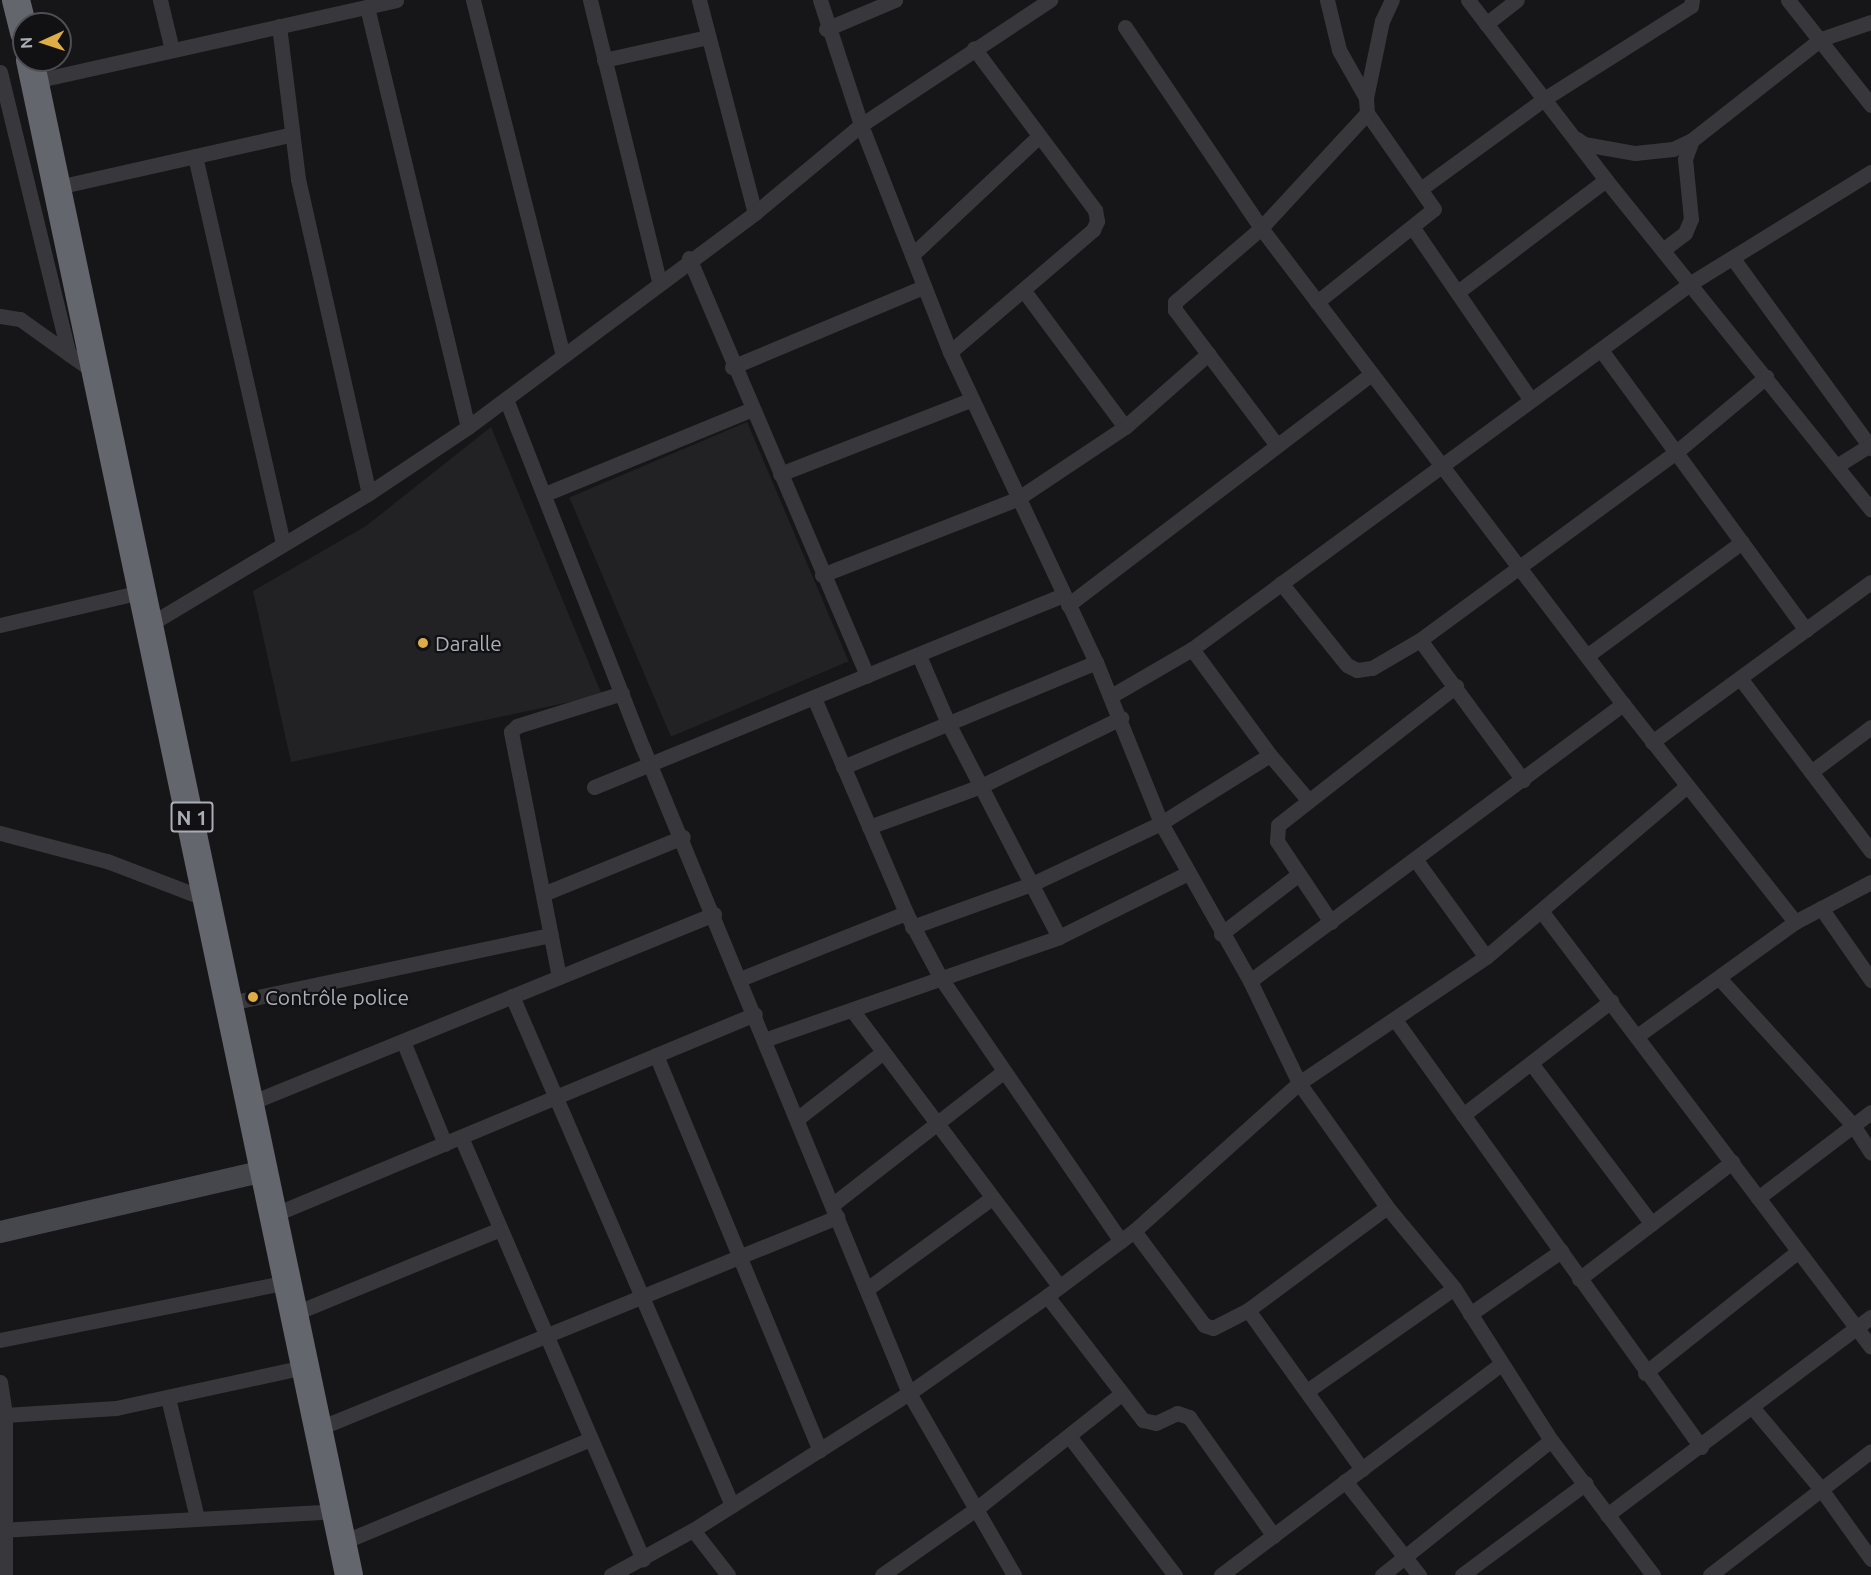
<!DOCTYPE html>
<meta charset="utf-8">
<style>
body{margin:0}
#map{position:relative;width:1871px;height:1575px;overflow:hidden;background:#161618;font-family:Ubuntu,sans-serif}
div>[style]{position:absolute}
.built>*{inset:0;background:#222225;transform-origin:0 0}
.street>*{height:15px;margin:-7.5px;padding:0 7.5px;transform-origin:7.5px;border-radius:7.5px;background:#38383c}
.secondary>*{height:22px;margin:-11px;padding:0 11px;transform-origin:11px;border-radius:11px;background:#46474c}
.highway>*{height:28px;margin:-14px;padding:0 14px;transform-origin:14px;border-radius:14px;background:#64666d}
.dots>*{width:16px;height:16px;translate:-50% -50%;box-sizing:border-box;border:3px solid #111113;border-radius:50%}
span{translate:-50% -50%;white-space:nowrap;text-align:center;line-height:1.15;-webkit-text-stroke:4.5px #111113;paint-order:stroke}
.shield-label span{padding:2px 4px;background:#111113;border:2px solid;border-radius:4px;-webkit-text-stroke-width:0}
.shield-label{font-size:20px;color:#aaadb6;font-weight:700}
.poi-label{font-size:21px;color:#aaadb6}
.left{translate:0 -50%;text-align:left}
.north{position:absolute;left:12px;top:12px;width:60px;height:60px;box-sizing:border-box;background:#111113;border:2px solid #4e4f54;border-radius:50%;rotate:267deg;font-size:16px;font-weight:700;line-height:24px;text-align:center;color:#aaadb6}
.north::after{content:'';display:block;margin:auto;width:21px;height:27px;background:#dead48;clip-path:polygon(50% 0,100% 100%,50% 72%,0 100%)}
</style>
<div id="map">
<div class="built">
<i style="left:747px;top:422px;width:260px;height:193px;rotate:67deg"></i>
<i style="clip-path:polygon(491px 427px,602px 695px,291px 762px,253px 591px,366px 526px)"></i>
</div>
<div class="street">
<i style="left:160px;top:0;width:51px;rotate:76.5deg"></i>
<i style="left:473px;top:0;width:367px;rotate:75.8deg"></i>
<i style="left:590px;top:0;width:288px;rotate:76.2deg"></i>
<i style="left:699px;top:0;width:220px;rotate:75.3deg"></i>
<i style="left:820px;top:0;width:132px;rotate:71.8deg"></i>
<i style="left:861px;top:125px;width:244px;rotate:68.6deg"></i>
<i style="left:950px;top:352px;width:343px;rotate:64.8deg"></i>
<i style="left:1096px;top:662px;width:174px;rotate:68deg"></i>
<i style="left:1161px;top:823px;width:181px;rotate:60.6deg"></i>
<i style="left:1250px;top:981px;width:113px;rotate:64.3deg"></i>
<i style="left:1299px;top:1083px;width:152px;rotate:54.6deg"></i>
<i style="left:1387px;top:1207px;width:105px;rotate:50.4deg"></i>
<i style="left:1454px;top:1288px;width:180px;rotate:57.5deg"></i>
<i style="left:1551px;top:1440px;width:169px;rotate:52.9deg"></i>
<i style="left:1327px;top:0;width:51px;rotate:76.5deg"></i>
<i style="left:1339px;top:50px;width:55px;rotate:60.6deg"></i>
<i style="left:1468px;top:0;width:227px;rotate:52.5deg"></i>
<i style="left:1606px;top:180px;width:423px;rotate:51.2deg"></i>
<i style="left:1788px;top:0;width:134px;rotate:51.7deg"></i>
<i style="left:367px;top:7px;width:432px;rotate:76.5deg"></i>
<i style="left:1486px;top:24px;width:39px;rotate:-38deg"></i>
<i style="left:279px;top:26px;width:154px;rotate:82.9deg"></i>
<i style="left:298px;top:179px;width:322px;rotate:77.3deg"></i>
<i style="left:1125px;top:27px;width:243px;rotate:55.9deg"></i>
<i style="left:1261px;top:228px;width:598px;rotate:52.75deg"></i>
<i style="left:1623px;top:704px;width:278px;rotate:51.7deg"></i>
<i style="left:826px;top:29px;width:75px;rotate:-22.8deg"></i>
<i style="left:604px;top:60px;width:107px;rotate:-12.5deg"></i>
<i style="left:0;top:72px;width:290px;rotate:76.3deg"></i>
<i style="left:69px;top:354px;width:32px;rotate:35deg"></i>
<i style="left:35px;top:81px;width:370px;rotate:-12.6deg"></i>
<i style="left:1577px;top:139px;width:9px;rotate:36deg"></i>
<i style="left:1584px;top:144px;width:52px;rotate:10deg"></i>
<i style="left:1635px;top:153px;width:38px;rotate:-6deg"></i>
<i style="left:1673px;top:149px;width:21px;rotate:-25deg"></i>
<i style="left:195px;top:156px;width:396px;rotate:77.2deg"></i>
<i style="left:58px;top:187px;width:237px;rotate:-12.7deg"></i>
<i style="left:1422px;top:188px;width:151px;rotate:-36.1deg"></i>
<i style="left:1544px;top:99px;width:174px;rotate:-32.3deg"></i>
<i style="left:1691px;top:6px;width:6px;rotate:-81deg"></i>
<i style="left:1413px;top:228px;width:207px;rotate:55.6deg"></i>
<i style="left:1664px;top:249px;width:26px;rotate:-37deg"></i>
<i style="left:1685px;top:233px;width:15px;rotate:-67deg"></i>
<i style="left:1691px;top:219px;width:60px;rotate:-95.7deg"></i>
<i style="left:1685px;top:159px;width:20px;rotate:-70deg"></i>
<i style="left:1692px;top:140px;width:164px;rotate:-38.1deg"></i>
<i style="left:1821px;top:39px;width:53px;rotate:-18.8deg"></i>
<i style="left:912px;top:255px;width:173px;rotate:-43.1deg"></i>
<i style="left:689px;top:258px;width:454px;rotate:66.9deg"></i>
<i style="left:1734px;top:260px;width:233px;rotate:53.9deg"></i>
<i style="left:1024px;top:291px;width:169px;rotate:53.4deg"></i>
<i style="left:1459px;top:291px;width:184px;rotate:-37.1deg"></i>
<i style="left:1317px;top:302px;width:149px;rotate:-38.5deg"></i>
<i style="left:1434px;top:209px;width:117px;rotate:-124.9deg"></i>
<i style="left:1367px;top:113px;width:15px;rotate:-94deg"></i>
<i style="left:1366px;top:98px;width:79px;rotate:-78.3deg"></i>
<i style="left:1382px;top:21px;width:23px;rotate:-65deg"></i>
<i style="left:0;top:316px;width:20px;rotate:9deg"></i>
<i style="left:20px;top:319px;width:60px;rotate:35.5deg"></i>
<i style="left:1601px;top:350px;width:347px;rotate:53.8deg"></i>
<i style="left:950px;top:352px;width:188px;rotate:-40.5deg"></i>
<i style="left:1093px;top:230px;width:10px;rotate:-66deg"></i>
<i style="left:1097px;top:221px;width:11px;rotate:-100deg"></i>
<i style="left:1095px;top:210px;width:202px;rotate:-126.8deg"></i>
<i style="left:732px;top:367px;width:207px;rotate:-22.7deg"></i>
<i style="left:506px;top:399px;width:375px;rotate:68.6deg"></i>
<i style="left:643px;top:748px;width:698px;rotate:67.59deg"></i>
<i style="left:909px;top:1393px;width:210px;rotate:60deg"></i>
<i style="left:1276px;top:444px;width:168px;rotate:-127deg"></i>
<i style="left:1175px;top:310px;width:8px;rotate:-90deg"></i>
<i style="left:1175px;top:302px;width:113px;rotate:-40.7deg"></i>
<i style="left:1261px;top:228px;width:156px;rotate:-47.3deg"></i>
<i style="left:1838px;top:465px;width:39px;rotate:-32deg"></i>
<i style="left:780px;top:474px;width:204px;rotate:-21.3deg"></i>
<i style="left:545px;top:494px;width:224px;rotate:-22.3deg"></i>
<i style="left:822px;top:575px;width:209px;rotate:-21.3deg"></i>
<i style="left:1017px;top:499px;width:130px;rotate:-33.7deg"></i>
<i style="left:1125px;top:427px;width:111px;rotate:-41.3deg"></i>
<i style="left:1281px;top:583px;width:105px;rotate:51.2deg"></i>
<i style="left:1347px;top:665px;width:11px;rotate:27deg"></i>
<i style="left:1357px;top:670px;width:15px;rotate:-8deg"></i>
<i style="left:1372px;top:668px;width:56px;rotate:-30.3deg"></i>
<i style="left:1420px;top:640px;width:316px;rotate:-36.3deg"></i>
<i style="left:1675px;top:453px;width:119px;rotate:-39.9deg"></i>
<i style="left:1068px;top:605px;width:381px;rotate:-37.3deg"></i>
<i style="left:152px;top:623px;width:253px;rotate:-30.9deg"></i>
<i style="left:369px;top:493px;width:119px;rotate:-33.7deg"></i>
<i style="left:468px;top:427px;width:358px;rotate:-36.7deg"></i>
<i style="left:755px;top:213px;width:138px;rotate:-39.7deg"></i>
<i style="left:861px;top:125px;width:227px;rotate:-33.5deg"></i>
<i style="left:0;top:625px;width:149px;rotate:-13.2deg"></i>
<i style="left:1420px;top:640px;width:174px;rotate:53.7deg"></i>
<i style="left:1192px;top:649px;width:132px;rotate:53.7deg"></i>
<i style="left:1588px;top:655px;width:191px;rotate:-36.3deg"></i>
<i style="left:920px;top:658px;width:71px;rotate:66.7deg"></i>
<i style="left:948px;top:723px;width:241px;rotate:62.6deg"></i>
<i style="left:1740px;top:678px;width:217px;rotate:52.9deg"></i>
<i style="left:1111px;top:696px;width:94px;rotate:-30.1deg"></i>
<i style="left:1192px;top:649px;width:619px;rotate:-36.26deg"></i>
<i style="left:1691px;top:283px;width:211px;rotate:-31.7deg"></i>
<i style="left:814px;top:698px;width:234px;rotate:66.8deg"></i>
<i style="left:906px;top:913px;width:72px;rotate:62deg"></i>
<i style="left:940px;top:977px;width:320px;rotate:55.6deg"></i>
<i style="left:1652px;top:742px;width:271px;rotate:-36.2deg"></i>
<i style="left:843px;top:767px;width:274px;rotate:-22.5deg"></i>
<i style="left:1811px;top:772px;width:75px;rotate:-36.9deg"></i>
<i style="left:594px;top:787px;width:507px;rotate:-22.26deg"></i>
<i style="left:869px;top:827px;width:119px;rotate:-20.1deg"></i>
<i style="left:981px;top:786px;width:156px;rotate:-25.9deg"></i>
<i style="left:0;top:833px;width:111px;rotate:14.7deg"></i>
<i style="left:107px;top:861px;width:109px;rotate:20.9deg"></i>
<i style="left:1415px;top:859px;width:121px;rotate:54.1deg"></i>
<i style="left:543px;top:894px;width:151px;rotate:-22.2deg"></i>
<i style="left:1821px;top:908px;width:88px;rotate:55.2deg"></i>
<i style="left:1542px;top:912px;width:545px;rotate:52.9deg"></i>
<i style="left:1331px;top:922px;width:97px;rotate:-123.7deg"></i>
<i style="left:1277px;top:841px;width:16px;rotate:-86deg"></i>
<i style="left:1278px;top:825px;width:226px;rotate:-38deg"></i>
<i style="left:912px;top:927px;width:130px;rotate:-19.8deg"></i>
<i style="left:1034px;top:883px;width:140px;rotate:-25.3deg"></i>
<i style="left:1161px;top:823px;width:128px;rotate:-32deg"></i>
<i style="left:1270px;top:755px;width:60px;rotate:49.7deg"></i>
<i style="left:1221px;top:934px;width:98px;rotate:-37.6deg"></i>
<i style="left:559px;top:977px;width:250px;rotate:-101.1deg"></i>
<i style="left:511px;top:732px;width:8px;rotate:-45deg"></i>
<i style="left:517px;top:726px;width:110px;rotate:-17.4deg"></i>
<i style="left:740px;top:979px;width:179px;rotate:-21.7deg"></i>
<i style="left:1720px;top:979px;width:197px;rotate:47.7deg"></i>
<i style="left:1853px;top:1125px;width:33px;rotate:57deg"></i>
<i style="left:1250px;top:981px;width:465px;rotate:-36.6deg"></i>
<i style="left:512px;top:996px;width:555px;rotate:66.63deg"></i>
<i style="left:230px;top:1003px;width:328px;rotate:-12deg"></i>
<i style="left:852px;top:1010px;width:345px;rotate:53.1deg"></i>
<i style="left:1396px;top:1021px;width:524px;rotate:54.4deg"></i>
<i style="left:1637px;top:1036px;width:195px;rotate:-35.8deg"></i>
<i style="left:1795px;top:922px;width:86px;rotate:-27.8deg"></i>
<i style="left:764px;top:1040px;width:312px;rotate:-19.2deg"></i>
<i style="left:1059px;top:937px;width:144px;rotate:-26.4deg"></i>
<i style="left:403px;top:1041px;width:111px;rotate:67.8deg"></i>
<i style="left:656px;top:1055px;width:428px;rotate:67.5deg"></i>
<i style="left:1531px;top:1063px;width:201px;rotate:53.1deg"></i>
<i style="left:250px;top:1103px;width:501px;rotate:-22.16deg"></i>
<i style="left:1463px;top:1115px;width:187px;rotate:-37.6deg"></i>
<i style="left:797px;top:1119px;width:109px;rotate:-37.9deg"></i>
<i style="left:461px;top:1137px;width:460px;rotate:66.7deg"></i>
<i style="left:1758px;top:1198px;width:142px;rotate:-37.3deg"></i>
<i style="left:832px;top:1205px;width:218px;rotate:-37.9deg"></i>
<i style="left:273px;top:1215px;width:522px;rotate:-22.64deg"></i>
<i style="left:1134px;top:1231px;width:117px;rotate:53.3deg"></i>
<i style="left:1204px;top:1325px;width:9px;rotate:18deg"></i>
<i style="left:1213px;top:1328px;width:39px;rotate:-27deg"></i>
<i style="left:1248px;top:1310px;width:173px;rotate:-36.5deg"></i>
<i style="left:1579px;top:1279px;width:193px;rotate:-37.4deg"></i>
<i style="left:867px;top:1289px;width:155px;rotate:-36.1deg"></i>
<i style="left:1047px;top:1296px;width:157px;rotate:52.3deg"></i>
<i style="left:1143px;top:1420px;width:13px;rotate:13deg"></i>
<i style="left:1156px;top:1423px;width:23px;rotate:-25deg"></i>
<i style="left:1177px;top:1413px;width:13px;rotate:18deg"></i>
<i style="left:1189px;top:1417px;width:146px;rotate:54.5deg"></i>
<i style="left:1248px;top:1310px;width:196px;rotate:54.4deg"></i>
<i style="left:293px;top:1314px;width:224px;rotate:-22.3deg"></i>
<i style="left:1470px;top:1314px;width:111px;rotate:-34.7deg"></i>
<i style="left:0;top:1340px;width:294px;rotate:-11.4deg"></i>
<i style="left:1645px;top:1373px;width:194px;rotate:-38.5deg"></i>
<i style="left:0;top:1382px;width:33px;rotate:81deg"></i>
<i style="left:5px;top:1415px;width:160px;rotate:90deg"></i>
<i style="left:1307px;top:1391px;width:179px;rotate:-35deg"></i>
<i style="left:168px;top:1398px;width:123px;rotate:76.4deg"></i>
<i style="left:1752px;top:1407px;width:107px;rotate:49.9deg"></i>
<i style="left:1821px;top:1489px;width:86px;rotate:54.5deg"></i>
<i style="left:5px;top:1415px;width:111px;rotate:-3.6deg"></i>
<i style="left:116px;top:1408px;width:192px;rotate:-12.3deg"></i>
<i style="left:317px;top:1429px;width:562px;rotate:-22.18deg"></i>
<i style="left:1069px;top:1436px;width:175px;rotate:52.7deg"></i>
<i style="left:1345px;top:1481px;width:120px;rotate:51.8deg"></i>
<i style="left:1607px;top:1515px;width:330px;rotate:-36.9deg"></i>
<i style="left:0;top:1530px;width:336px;rotate:-3.2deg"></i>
<i style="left:693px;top:1530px;width:57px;rotate:52.1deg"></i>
<i style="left:343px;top:1542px;width:265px;rotate:-22.6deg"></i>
<i style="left:611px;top:1575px;width:94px;rotate:-28.8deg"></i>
<i style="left:693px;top:1530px;width:256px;rotate:-32.4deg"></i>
<i style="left:909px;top:1393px;width:169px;rotate:-35.1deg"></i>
<i style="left:1047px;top:1296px;width:109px;rotate:-36.8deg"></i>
<i style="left:1134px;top:1231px;width:222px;rotate:-41.9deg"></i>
<i style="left:1299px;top:1083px;width:225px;rotate:-34deg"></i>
<i style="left:1486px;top:957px;width:264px;rotate:-40.4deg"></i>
<i style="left:882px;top:1575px;width:115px;rotate:-35.1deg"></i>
<i style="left:976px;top:1509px;width:184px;rotate:-38.4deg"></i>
<i style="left:1221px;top:1575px;width:351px;rotate:-37deg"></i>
<i style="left:1382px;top:1575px;width:216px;rotate:-38.6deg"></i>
<i style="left:1462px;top:1575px;width:154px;rotate:-36.6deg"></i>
<i style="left:1710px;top:1575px;width:203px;rotate:-37.6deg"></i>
</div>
<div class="secondary">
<i style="left:0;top:1232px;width:271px;rotate:-13deg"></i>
</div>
<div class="highway">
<i style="left:16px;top:0;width:34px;rotate:76deg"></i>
<i style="left:30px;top:60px;width:1548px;rotate:78.11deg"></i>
</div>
<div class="dots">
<i style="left:423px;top:643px;background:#dead48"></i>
<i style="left:253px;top:997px;background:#dead48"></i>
</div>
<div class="shield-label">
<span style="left:192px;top:817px">N 1</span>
</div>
<div class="poi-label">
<span class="left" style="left:435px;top:643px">Daralle</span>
<span class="left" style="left:265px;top:997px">Contrôle police</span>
</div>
<div class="north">N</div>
</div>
